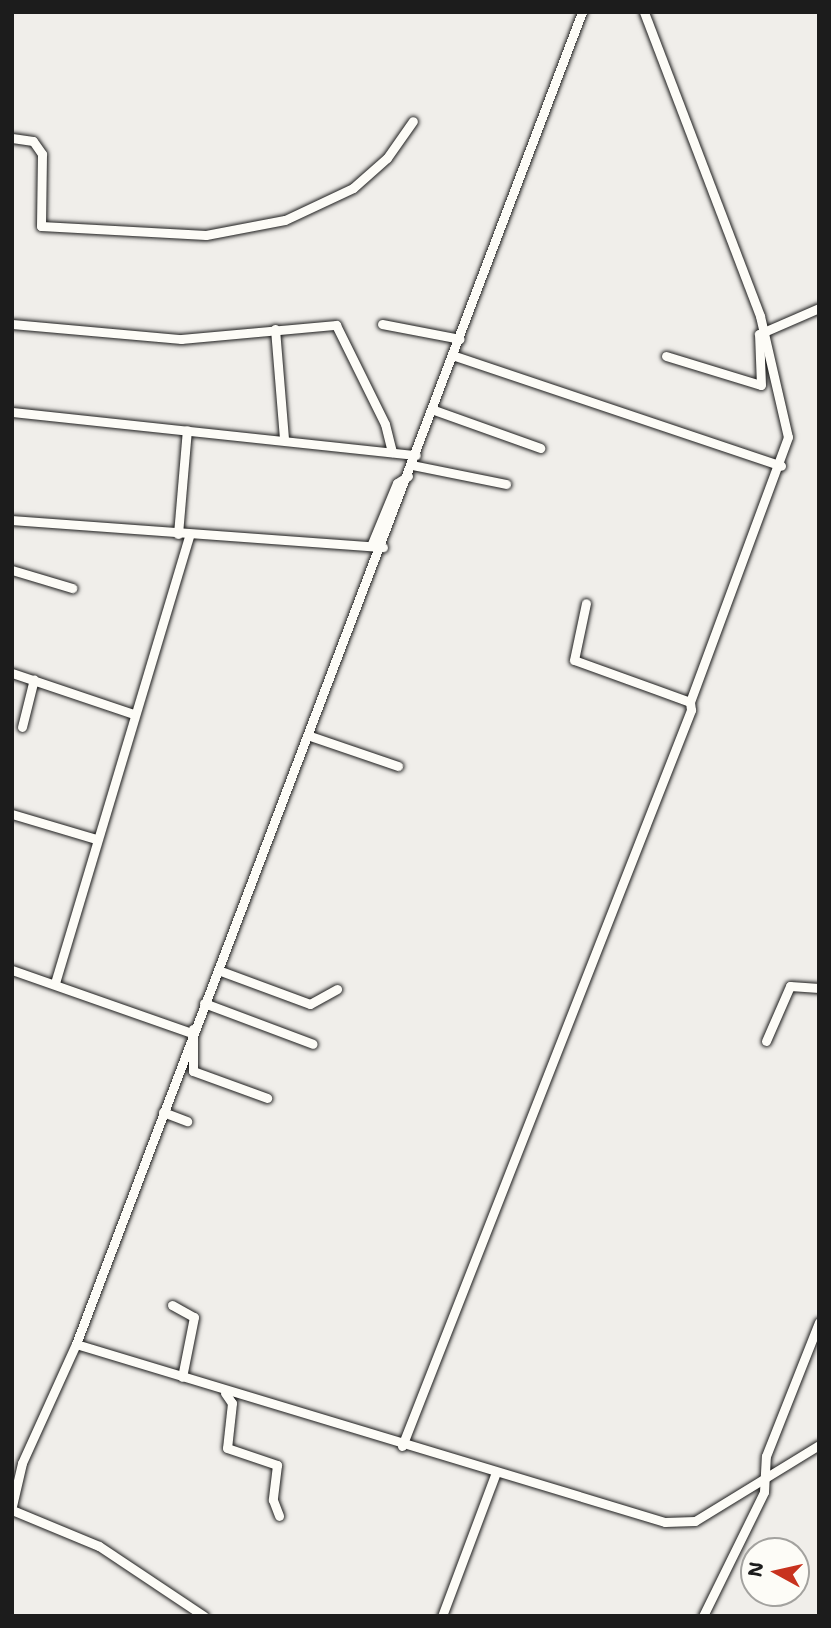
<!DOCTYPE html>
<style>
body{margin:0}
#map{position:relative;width:831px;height:1628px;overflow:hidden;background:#f0eeea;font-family:"Shantell Sans",sans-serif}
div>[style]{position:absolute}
.roads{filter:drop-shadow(0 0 2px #1c1c1c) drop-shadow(0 0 2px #1c1c1c)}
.minor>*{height:9px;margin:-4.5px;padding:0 4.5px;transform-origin:4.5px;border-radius:4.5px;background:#fdfcf7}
span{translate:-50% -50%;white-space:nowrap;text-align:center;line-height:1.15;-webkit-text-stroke:5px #fdfcf7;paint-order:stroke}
.frame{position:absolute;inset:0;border:14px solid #1c1c1c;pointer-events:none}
.north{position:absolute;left:740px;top:1537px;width:70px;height:70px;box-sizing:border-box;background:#fdfcf7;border:2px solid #a3a29f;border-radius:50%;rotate:278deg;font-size:19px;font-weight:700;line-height:28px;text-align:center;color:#1c1c1c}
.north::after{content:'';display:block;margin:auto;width:24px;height:32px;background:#c8321e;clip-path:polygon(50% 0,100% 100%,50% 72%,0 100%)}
</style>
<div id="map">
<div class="roads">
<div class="minor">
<i style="left:644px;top:12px;width:325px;rotate:69.1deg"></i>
<i style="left:760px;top:316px;width:124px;rotate:77deg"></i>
<i style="left:788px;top:437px;width:283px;rotate:110.3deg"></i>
<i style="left:12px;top:138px;width:21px;rotate:8deg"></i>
<i style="left:33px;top:141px;width:16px;rotate:55deg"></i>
<i style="left:42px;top:154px;width:72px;rotate:90.8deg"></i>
<i style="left:41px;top:226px;width:165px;rotate:3.1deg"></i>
<i style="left:206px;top:235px;width:80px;rotate:-10.8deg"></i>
<i style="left:285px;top:220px;width:75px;rotate:-25.2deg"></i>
<i style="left:353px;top:188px;width:45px;rotate:-41.4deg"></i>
<i style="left:387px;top:158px;width:45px;rotate:-54.9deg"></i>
<i style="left:12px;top:324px;width:170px;rotate:5.1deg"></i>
<i style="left:181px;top:339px;width:156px;rotate:-5.2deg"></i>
<i style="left:336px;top:325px;width:110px;rotate:63.7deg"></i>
<i style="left:385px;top:424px;width:29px;rotate:76deg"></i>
<i style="left:382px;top:324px;width:79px;rotate:10.9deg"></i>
<i style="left:275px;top:329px;width:110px;rotate:85.3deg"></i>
<i style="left:455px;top:356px;width:344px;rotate:18.6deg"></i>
<i style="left:666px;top:356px;width:99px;rotate:17deg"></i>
<i style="left:761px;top:385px;width:51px;rotate:-92.2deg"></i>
<i style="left:759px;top:334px;width:65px;rotate:-23.4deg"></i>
<i style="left:434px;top:410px;width:113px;rotate:19.7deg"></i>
<i style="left:12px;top:412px;width:406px;rotate:6.1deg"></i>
<i style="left:412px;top:465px;width:96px;rotate:11.4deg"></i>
<i style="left:12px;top:520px;width:372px;rotate:4.2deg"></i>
<i style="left:178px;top:534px;width:104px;rotate:-85.1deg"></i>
<i style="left:371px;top:546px;width:68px;rotate:-67.6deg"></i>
<i style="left:397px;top:483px;width:13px;rotate:-32deg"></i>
<i style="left:12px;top:570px;width:63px;rotate:16.7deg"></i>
<i style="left:12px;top:673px;width:129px;rotate:18.6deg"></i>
<i style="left:22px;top:727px;width:49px;rotate:-76deg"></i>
<i style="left:310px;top:736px;width:93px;rotate:18.8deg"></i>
<i style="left:12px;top:814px;width:88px;rotate:16.6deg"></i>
<i style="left:12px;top:970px;width:191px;rotate:19.3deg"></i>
<i style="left:218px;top:970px;width:98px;rotate:20.3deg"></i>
<i style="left:310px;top:1004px;width:31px;rotate:-29deg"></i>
<i style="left:55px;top:983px;width:468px;rotate:-73.3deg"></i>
<i style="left:204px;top:1003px;width:116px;rotate:20.6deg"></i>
<i style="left:193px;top:1029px;width:42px;rotate:90deg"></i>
<i style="left:193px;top:1071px;width:79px;rotate:20deg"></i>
<i style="left:766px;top:1041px;width:60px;rotate:-66.4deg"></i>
<i style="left:790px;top:986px;width:29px;rotate:4deg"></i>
<i style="left:163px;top:1112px;width:26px;rotate:21deg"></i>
<i style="left:172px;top:1305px;width:25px;rotate:29deg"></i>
<i style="left:194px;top:1317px;width:61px;rotate:101.3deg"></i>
<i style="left:76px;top:1344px;width:615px;rotate:16.82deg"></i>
<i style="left:665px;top:1522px;width:30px;rotate:-2deg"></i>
<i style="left:695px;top:1521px;width:145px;rotate:-31.5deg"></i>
<i style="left:225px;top:1393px;width:12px;rotate:55deg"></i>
<i style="left:232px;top:1403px;width:45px;rotate:96.3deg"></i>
<i style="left:227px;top:1448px;width:53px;rotate:18.8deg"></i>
<i style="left:277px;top:1465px;width:35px;rotate:97deg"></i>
<i style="left:273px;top:1500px;width:17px;rotate:69deg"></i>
<i style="left:402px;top:1446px;width:791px;rotate:-68.56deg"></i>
<i style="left:691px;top:710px;width:8px;rotate:-97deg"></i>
<i style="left:690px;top:702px;width:123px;rotate:-160.1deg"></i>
<i style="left:574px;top:660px;width:58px;rotate:-78.1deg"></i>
<i style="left:12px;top:1506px;width:44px;rotate:-76.9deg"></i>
<i style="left:22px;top:1463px;width:131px;rotate:-65.6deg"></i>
<i style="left:76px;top:1344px;width:1425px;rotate:-69.2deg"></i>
<i style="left:12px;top:1510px;width:94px;rotate:22.5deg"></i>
<i style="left:99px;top:1546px;width:126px;rotate:33.7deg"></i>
<i style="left:442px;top:1616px;width:151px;rotate:-69.4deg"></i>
<i style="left:703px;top:1616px;width:138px;rotate:-63.8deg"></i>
<i style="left:764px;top:1492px;width:36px;rotate:-87deg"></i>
<i style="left:766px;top:1456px;width:144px;rotate:-68.4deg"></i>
</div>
</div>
<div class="frame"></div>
<div class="north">N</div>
</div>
